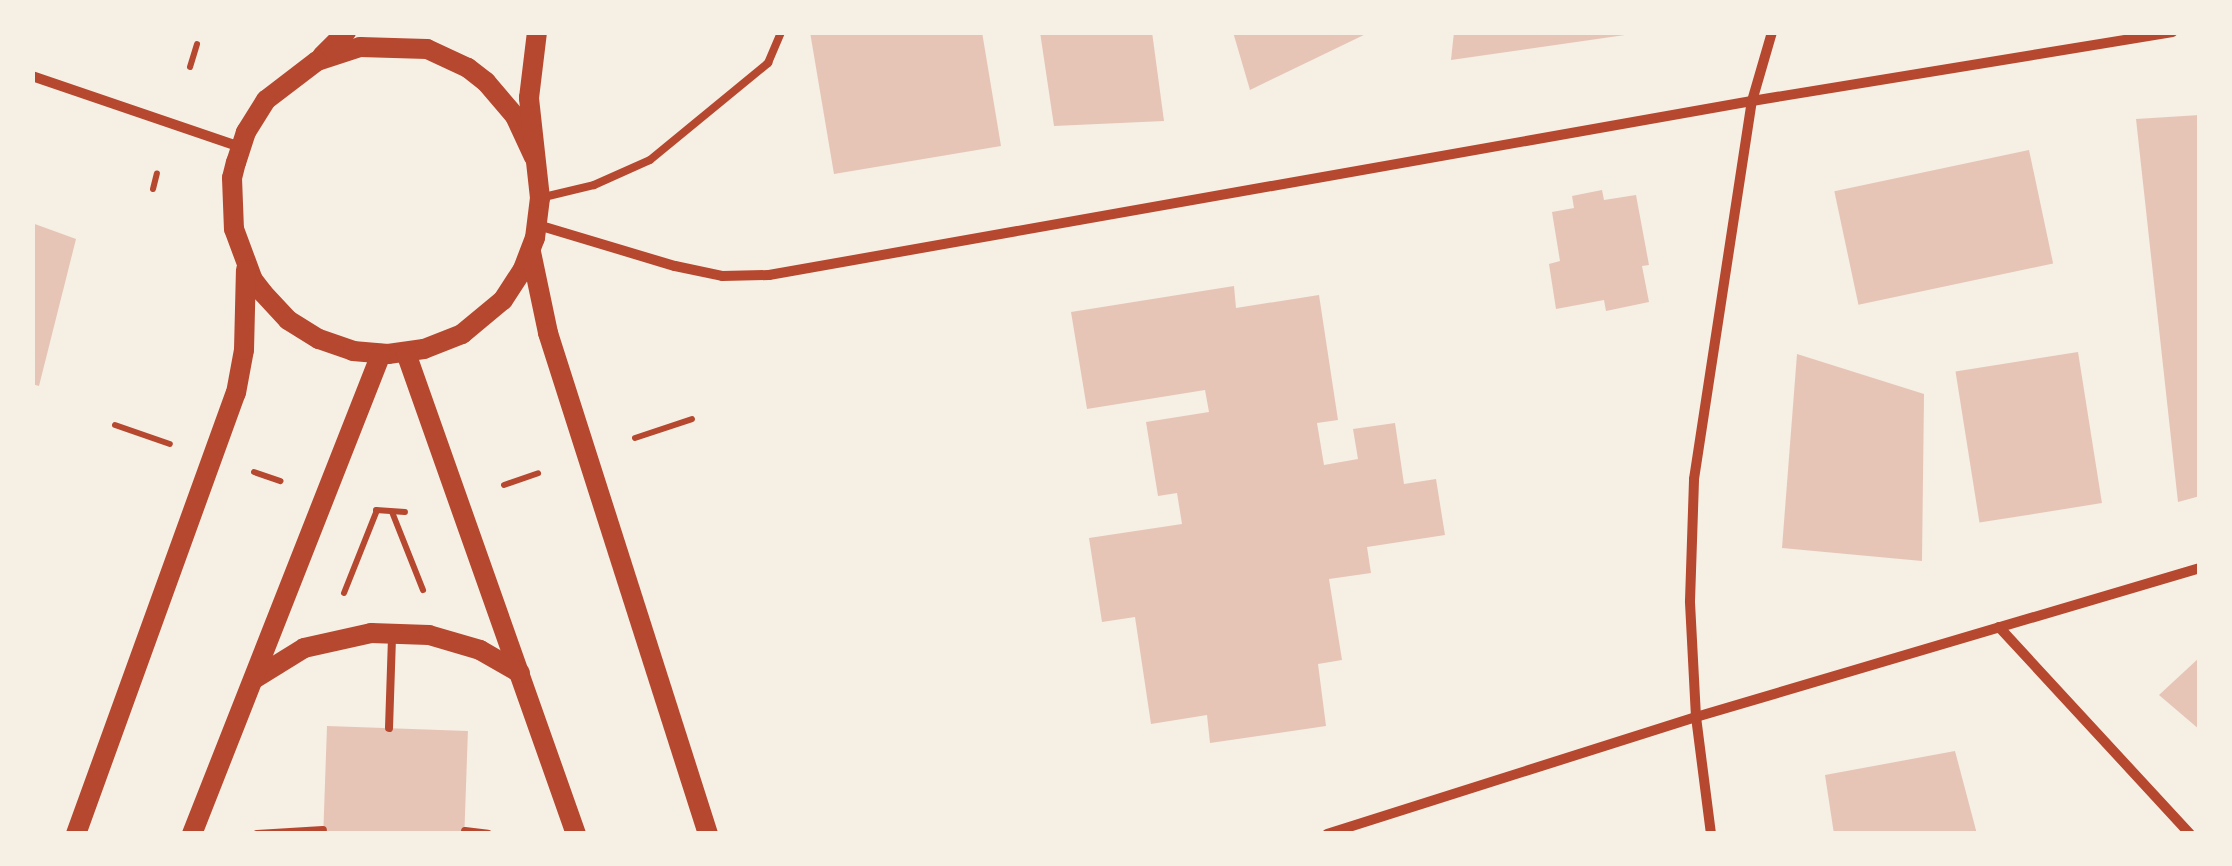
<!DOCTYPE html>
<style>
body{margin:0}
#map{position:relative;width:2232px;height:866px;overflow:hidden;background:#f6efe4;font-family:Cabin,sans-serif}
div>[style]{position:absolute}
.building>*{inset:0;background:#e6c5b7;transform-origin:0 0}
.path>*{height:6px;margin:-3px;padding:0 3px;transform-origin:3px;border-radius:3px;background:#b5482f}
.service>*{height:8px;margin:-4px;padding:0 4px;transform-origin:4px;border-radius:4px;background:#b5482f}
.minor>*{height:10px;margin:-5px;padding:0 5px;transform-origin:5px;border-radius:5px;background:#b5482f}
.secondary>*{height:20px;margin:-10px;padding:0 10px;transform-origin:10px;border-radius:10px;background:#b5482f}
span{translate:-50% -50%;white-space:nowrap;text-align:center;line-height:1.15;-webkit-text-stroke:8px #f6efe4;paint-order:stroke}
.frame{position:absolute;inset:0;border:35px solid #f6efe4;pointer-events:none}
</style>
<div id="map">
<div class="building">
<i style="clip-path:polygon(810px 32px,982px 32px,1001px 146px,834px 174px)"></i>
<i style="clip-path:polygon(1040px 32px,1152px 32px,1164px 121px,1054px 126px)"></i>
<i style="clip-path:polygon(1233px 32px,1370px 32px,1250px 90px)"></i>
<i style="clip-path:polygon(1454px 32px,1625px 32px,1625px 35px,1451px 60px)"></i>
<i style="clip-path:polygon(2200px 115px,2200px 496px,2178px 502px,2136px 119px)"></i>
<i style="left:2029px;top:150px;width:116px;height:199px;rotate:78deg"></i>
<i style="clip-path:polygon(1602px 190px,1604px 200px,1636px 195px,1649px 265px,1642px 266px,1649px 302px,1606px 311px,1604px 300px,1556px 309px,1549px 264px,1560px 261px,1552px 212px,1574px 208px,1572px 196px)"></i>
<i style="clip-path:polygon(32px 223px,76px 239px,39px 386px,32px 384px)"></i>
<i style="clip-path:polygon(1234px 286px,1236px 308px,1319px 295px,1338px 420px,1317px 423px,1324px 465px,1358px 459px,1353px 429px,1395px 423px,1404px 484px,1436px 479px,1445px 535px,1367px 547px,1371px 573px,1329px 579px,1342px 660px,1318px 664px,1326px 726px,1210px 743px,1207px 715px,1151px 724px,1135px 617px,1102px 622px,1089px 538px,1182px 524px,1177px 493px,1158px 496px,1146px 422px,1209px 412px,1205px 390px,1087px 409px,1071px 312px)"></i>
<i style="left:2078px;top:352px;width:153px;height:124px;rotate:81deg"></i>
<i style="clip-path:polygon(1797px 354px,1924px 394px,1922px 561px,1782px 548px)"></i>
<i style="clip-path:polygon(2200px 657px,2200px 730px,2159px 695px)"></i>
<i style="left:327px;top:726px;width:141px;height:108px;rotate:2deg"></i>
<i style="clip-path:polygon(1955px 751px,1977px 834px,1834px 834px,1825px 775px)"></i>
</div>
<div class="path">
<i style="left:190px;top:67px;width:24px;rotate:-73deg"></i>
<i style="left:153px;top:189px;width:16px;rotate:-76deg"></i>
<i style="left:115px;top:425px;width:58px;rotate:19.1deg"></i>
<i style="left:635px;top:438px;width:60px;rotate:-18.4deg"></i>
<i style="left:254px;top:472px;width:28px;rotate:19deg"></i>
<i style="left:504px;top:485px;width:36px;rotate:-19deg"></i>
<i style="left:376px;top:510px;width:29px;rotate:4deg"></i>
<i style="left:392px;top:512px;width:84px;rotate:68.3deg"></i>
<i style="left:344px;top:593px;width:89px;rotate:-68.3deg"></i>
</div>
<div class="service">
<i style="left:544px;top:197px;width:51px;rotate:-13.5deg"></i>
<i style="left:594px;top:185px;width:61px;rotate:-24.1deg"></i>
<i style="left:650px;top:160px;width:153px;rotate:-39.4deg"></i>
<i style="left:768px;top:63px;width:34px;rotate:-67deg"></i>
<i style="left:389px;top:728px;width:90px;rotate:-88.1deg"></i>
<i style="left:465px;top:831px;width:23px;rotate:7deg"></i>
<i style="left:257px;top:834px;width:66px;rotate:-3.5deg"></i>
</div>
<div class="minor">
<i style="left:32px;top:76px;width:220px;rotate:18.8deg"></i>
<i style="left:538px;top:225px;width:143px;rotate:16.7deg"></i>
<i style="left:675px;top:266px;width:48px;rotate:12deg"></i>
<i style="left:722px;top:276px;width:47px;rotate:-1.2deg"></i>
<i style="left:769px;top:275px;width:998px;rotate:-10.04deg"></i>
<i style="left:1752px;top:101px;width:426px;rotate:-9.3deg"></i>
<i style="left:1999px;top:627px;width:282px;rotate:47.3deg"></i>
<i style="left:1327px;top:834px;width:387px;rotate:-17.6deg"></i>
<i style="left:1696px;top:717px;width:526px;rotate:-16.47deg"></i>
<i style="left:1711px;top:834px;width:118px;rotate:-97.3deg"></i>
<i style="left:1696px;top:717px;width:116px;rotate:-93deg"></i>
<i style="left:1690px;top:601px;width:122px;rotate:-88.1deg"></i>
<i style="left:1694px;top:479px;width:382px;rotate:-81.3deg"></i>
<i style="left:1752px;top:101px;width:72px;rotate:-73.8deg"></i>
</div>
<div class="secondary">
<i style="left:322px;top:56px;width:34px;rotate:-45deg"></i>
<i style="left:534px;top:157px;width:45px;rotate:-114.9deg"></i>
<i style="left:515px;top:116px;width:45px;rotate:-130.5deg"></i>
<i style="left:486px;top:82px;width:23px;rotate:-142deg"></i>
<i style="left:468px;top:68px;width:45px;rotate:-155.1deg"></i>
<i style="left:427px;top:49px;width:67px;rotate:-178.3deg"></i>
<i style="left:360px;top:47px;width:45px;rotate:162deg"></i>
<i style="left:317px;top:61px;width:64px;rotate:142.6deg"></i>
<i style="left:266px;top:100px;width:38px;rotate:122deg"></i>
<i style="left:246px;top:132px;width:32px;rotate:108deg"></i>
<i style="left:236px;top:162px;width:16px;rotate:104deg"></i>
<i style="left:232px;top:178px;width:51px;rotate:87.8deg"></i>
<i style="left:234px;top:229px;width:54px;rotate:69.6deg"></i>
<i style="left:253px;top:280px;width:16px;rotate:52deg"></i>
<i style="left:263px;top:293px;width:37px;rotate:47deg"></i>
<i style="left:288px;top:320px;width:36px;rotate:32deg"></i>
<i style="left:319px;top:339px;width:36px;rotate:19deg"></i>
<i style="left:353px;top:351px;width:35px;rotate:5deg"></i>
<i style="left:388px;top:354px;width:36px;rotate:-8deg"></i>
<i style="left:424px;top:349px;width:41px;rotate:-21.5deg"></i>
<i style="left:462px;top:334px;width:53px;rotate:-39.7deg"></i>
<i style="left:503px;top:300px;width:37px;rotate:-57deg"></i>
<i style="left:523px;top:269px;width:33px;rotate:-69deg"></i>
<i style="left:535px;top:238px;width:40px;rotate:-82.9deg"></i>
<i style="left:540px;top:198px;width:101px;rotate:-96.3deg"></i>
<i style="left:529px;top:98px;width:66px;rotate:-83.1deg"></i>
<i style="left:531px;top:252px;width:83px;rotate:78.1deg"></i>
<i style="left:548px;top:333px;width:526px;rotate:72.29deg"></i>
<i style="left:406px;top:353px;width:510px;rotate:70.54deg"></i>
<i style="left:254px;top:679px;width:59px;rotate:-31.8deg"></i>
<i style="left:304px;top:648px;width:69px;rotate:-12.6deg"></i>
<i style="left:371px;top:633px;width:58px;rotate:2deg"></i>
<i style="left:429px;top:635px;width:53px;rotate:16.4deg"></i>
<i style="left:480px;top:650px;width:46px;rotate:29.9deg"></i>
<i style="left:76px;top:834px;width:469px;rotate:-70.1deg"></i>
<i style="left:236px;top:393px;width:44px;rotate:-79.5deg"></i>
<i style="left:244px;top:350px;width:80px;rotate:-88.6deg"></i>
<i style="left:192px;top:834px;width:516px;rotate:-68.51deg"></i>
</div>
<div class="frame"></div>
</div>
